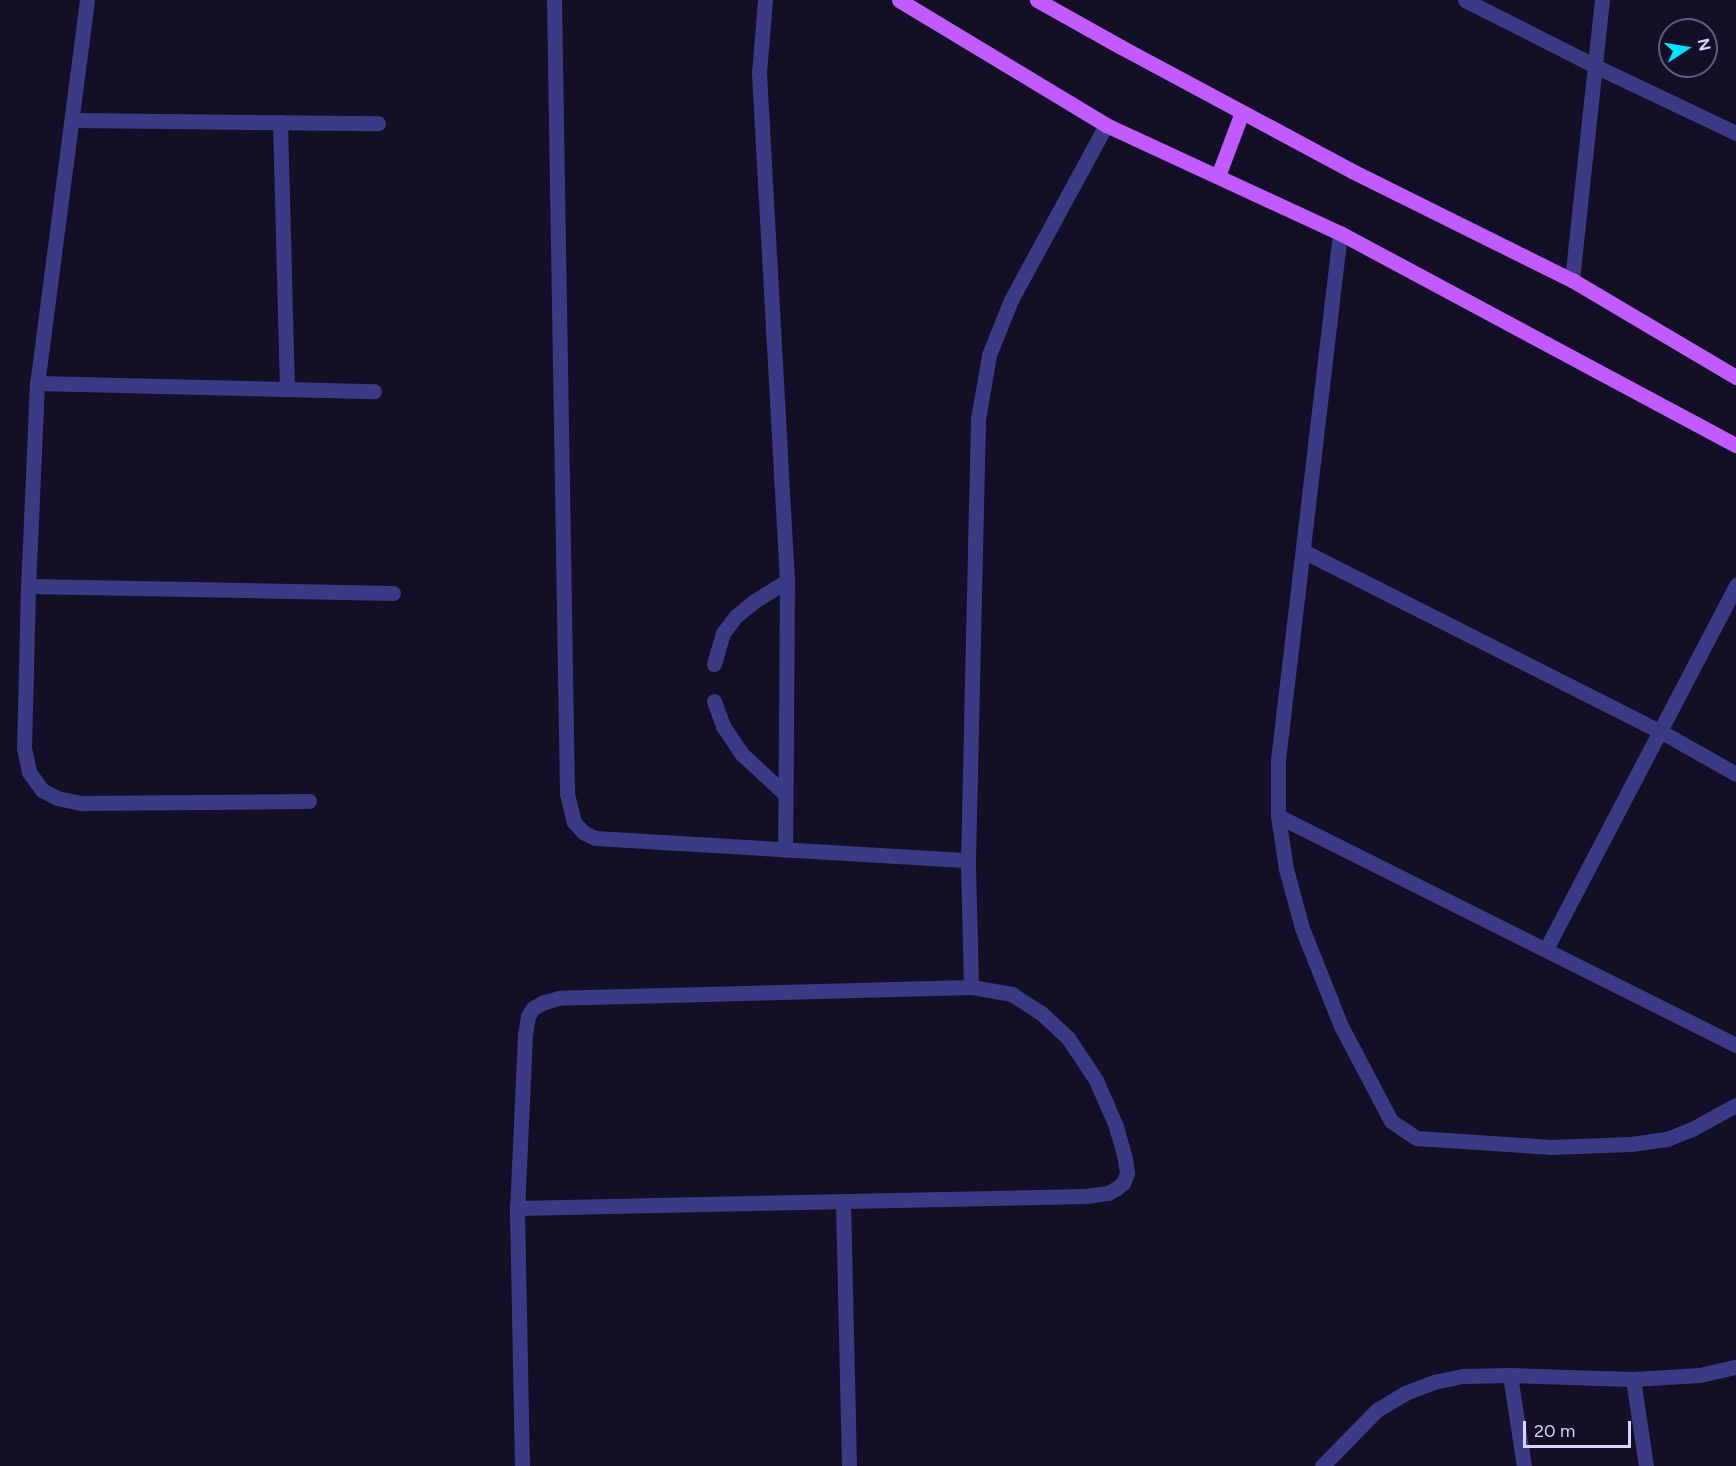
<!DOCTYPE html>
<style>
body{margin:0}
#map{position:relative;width:1736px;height:1466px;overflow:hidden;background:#130f26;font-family:Figtree,sans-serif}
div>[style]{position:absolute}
.service>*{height:15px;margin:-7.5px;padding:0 7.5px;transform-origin:7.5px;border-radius:7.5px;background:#3d3a85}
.minor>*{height:15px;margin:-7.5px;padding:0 7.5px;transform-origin:7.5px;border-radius:7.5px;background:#3d3a85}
.primary>*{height:15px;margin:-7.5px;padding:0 7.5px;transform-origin:7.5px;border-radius:7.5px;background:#c25bff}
span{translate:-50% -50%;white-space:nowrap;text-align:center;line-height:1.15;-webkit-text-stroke:4.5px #130f26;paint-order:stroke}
.north{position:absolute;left:1658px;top:18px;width:60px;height:60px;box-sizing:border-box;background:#130f26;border:2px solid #625e7d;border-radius:50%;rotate:78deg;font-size:16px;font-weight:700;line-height:24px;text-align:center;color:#d9d4ff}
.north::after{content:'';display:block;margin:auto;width:21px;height:27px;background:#00e5ff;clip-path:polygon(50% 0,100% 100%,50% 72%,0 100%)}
.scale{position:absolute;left:1523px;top:1421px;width:108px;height:27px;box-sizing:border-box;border:3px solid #d9d4ff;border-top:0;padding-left:8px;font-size:18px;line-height:21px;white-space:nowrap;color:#d9d4ff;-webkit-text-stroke:4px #130f26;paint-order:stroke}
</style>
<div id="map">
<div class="service">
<i style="left:1465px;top:0;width:146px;rotate:26.9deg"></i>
<i style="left:714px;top:664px;width:32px;rotate:-74deg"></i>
<i style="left:723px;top:633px;width:21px;rotate:-53deg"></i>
<i style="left:736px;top:616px;width:22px;rotate:-39deg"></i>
<i style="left:753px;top:602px;width:40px;rotate:-32deg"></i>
<i style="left:714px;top:701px;width:27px;rotate:70deg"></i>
<i style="left:723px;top:726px;width:34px;rotate:56deg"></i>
<i style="left:742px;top:754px;width:59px;rotate:42.9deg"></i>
</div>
<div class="minor">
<i style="left:87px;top:0;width:386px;rotate:97.4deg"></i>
<i style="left:37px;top:383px;width:203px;rotate:92.5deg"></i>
<i style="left:28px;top:586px;width:162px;rotate:91.4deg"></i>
<i style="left:24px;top:748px;width:25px;rotate:78deg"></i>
<i style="left:29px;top:772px;width:22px;rotate:54deg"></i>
<i style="left:42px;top:790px;width:17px;rotate:28deg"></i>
<i style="left:57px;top:798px;width:25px;rotate:12deg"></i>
<i style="left:81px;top:803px;width:228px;rotate:-0.5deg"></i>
<i style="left:554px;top:0;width:794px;rotate:89.06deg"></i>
<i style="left:567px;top:794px;width:29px;rotate:76deg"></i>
<i style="left:574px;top:822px;width:13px;rotate:48deg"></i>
<i style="left:583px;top:832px;width:13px;rotate:27deg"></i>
<i style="left:595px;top:838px;width:374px;rotate:3.4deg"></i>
<i style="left:765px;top:0;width:73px;rotate:94.7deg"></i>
<i style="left:759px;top:73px;width:509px;rotate:86.85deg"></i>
<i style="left:787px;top:581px;width:269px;rotate:90.4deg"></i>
<i style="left:1595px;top:66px;width:156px;rotate:25.4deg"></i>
<i style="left:72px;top:120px;width:306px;rotate:0.6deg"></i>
<i style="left:280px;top:122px;width:267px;rotate:88.5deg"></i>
<i style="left:1340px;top:233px;width:531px;rotate:96.71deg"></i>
<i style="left:1278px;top:760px;width:56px;rotate:90deg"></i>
<i style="left:1278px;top:816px;width:54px;rotate:81.4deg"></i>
<i style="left:1286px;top:869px;width:61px;rotate:74.8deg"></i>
<i style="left:1302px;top:928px;width:105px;rotate:68.3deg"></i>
<i style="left:1341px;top:1026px;width:107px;rotate:62.2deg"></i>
<i style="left:1391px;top:1121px;width:30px;rotate:34deg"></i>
<i style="left:1416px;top:1138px;width:134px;rotate:3.8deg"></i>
<i style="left:1550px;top:1147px;width:81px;rotate:-2.1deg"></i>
<i style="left:1631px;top:1144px;width:36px;rotate:-8deg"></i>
<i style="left:1667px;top:1139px;width:29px;rotate:-22deg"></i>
<i style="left:1694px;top:1128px;width:48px;rotate:-28.7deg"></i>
<i style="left:1572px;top:280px;width:282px;rotate:-83.9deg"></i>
<i style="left:37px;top:383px;width:337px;rotate:1.4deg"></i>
<i style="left:1303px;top:551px;width:400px;rotate:26.8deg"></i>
<i style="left:1660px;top:731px;width:87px;rotate:29.5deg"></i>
<i style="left:28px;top:586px;width:365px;rotate:1.1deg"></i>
<i style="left:1278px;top:816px;width:512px;rotate:26.57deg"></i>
<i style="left:1546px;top:949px;width:411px;rotate:-62.4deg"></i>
<i style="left:971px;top:987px;width:127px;rotate:-91.4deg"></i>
<i style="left:968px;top:860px;width:441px;rotate:-88.7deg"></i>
<i style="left:978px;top:419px;width:65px;rotate:-80.2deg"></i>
<i style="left:989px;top:355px;width:59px;rotate:-68.2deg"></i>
<i style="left:1011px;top:300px;width:199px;rotate:-61.5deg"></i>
<i style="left:843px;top:1201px;width:265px;rotate:88.7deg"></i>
<i style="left:517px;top:1208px;width:569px;rotate:-1.21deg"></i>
<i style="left:1086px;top:1196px;width:22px;rotate:-8deg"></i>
<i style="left:1108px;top:1193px;width:10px;rotate:-29deg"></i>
<i style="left:1117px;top:1188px;width:8px;rotate:-40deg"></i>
<i style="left:1123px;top:1183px;width:11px;rotate:-68deg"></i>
<i style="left:1127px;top:1173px;width:15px;rotate:-98deg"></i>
<i style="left:1125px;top:1158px;width:33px;rotate:-106deg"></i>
<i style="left:1116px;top:1126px;width:50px;rotate:-113.5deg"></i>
<i style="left:1096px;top:1080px;width:50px;rotate:-123.7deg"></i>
<i style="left:1068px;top:1038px;width:37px;rotate:-137deg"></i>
<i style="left:1041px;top:1013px;width:35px;rotate:-147deg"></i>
<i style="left:1012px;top:994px;width:42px;rotate:-170.3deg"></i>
<i style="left:971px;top:987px;width:412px;rotate:178.5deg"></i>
<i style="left:559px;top:998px;width:16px;rotate:165deg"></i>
<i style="left:544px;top:1002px;width:13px;rotate:151deg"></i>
<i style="left:533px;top:1008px;width:9px;rotate:122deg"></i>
<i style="left:528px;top:1016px;width:19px;rotate:99deg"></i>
<i style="left:525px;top:1035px;width:173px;rotate:92.6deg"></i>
<i style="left:517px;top:1208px;width:258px;rotate:88.9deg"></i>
<i style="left:1510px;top:1375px;width:92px;rotate:81.3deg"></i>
<i style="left:1633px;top:1379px;width:88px;rotate:81.5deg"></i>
<i style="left:1322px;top:1466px;width:78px;rotate:-45.5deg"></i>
<i style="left:1377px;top:1410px;width:33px;rotate:-31deg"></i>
<i style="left:1405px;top:1393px;width:31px;rotate:-21deg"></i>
<i style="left:1434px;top:1382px;width:30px;rotate:-12deg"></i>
<i style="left:1463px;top:1376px;width:47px;rotate:-1.2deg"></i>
<i style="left:1510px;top:1375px;width:123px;rotate:1.9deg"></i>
<i style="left:1633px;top:1379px;width:67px;rotate:-3.4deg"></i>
<i style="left:1700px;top:1375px;width:37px;rotate:-13deg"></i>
</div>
<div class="primary">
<i style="left:899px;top:0;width:242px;rotate:31.1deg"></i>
<i style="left:1106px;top:125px;width:258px;rotate:24.8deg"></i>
<i style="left:1340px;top:233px;width:449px;rotate:28.2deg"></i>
<i style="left:1037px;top:0;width:96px;rotate:29.2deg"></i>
<i style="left:1121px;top:47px;width:262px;rotate:28.2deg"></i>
<i style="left:1352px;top:171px;width:246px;rotate:26.4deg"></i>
<i style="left:1572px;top:280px;width:191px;rotate:30.6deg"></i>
<i style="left:1218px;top:176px;width:68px;rotate:-69.4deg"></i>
</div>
<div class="north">N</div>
<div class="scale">20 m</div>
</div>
